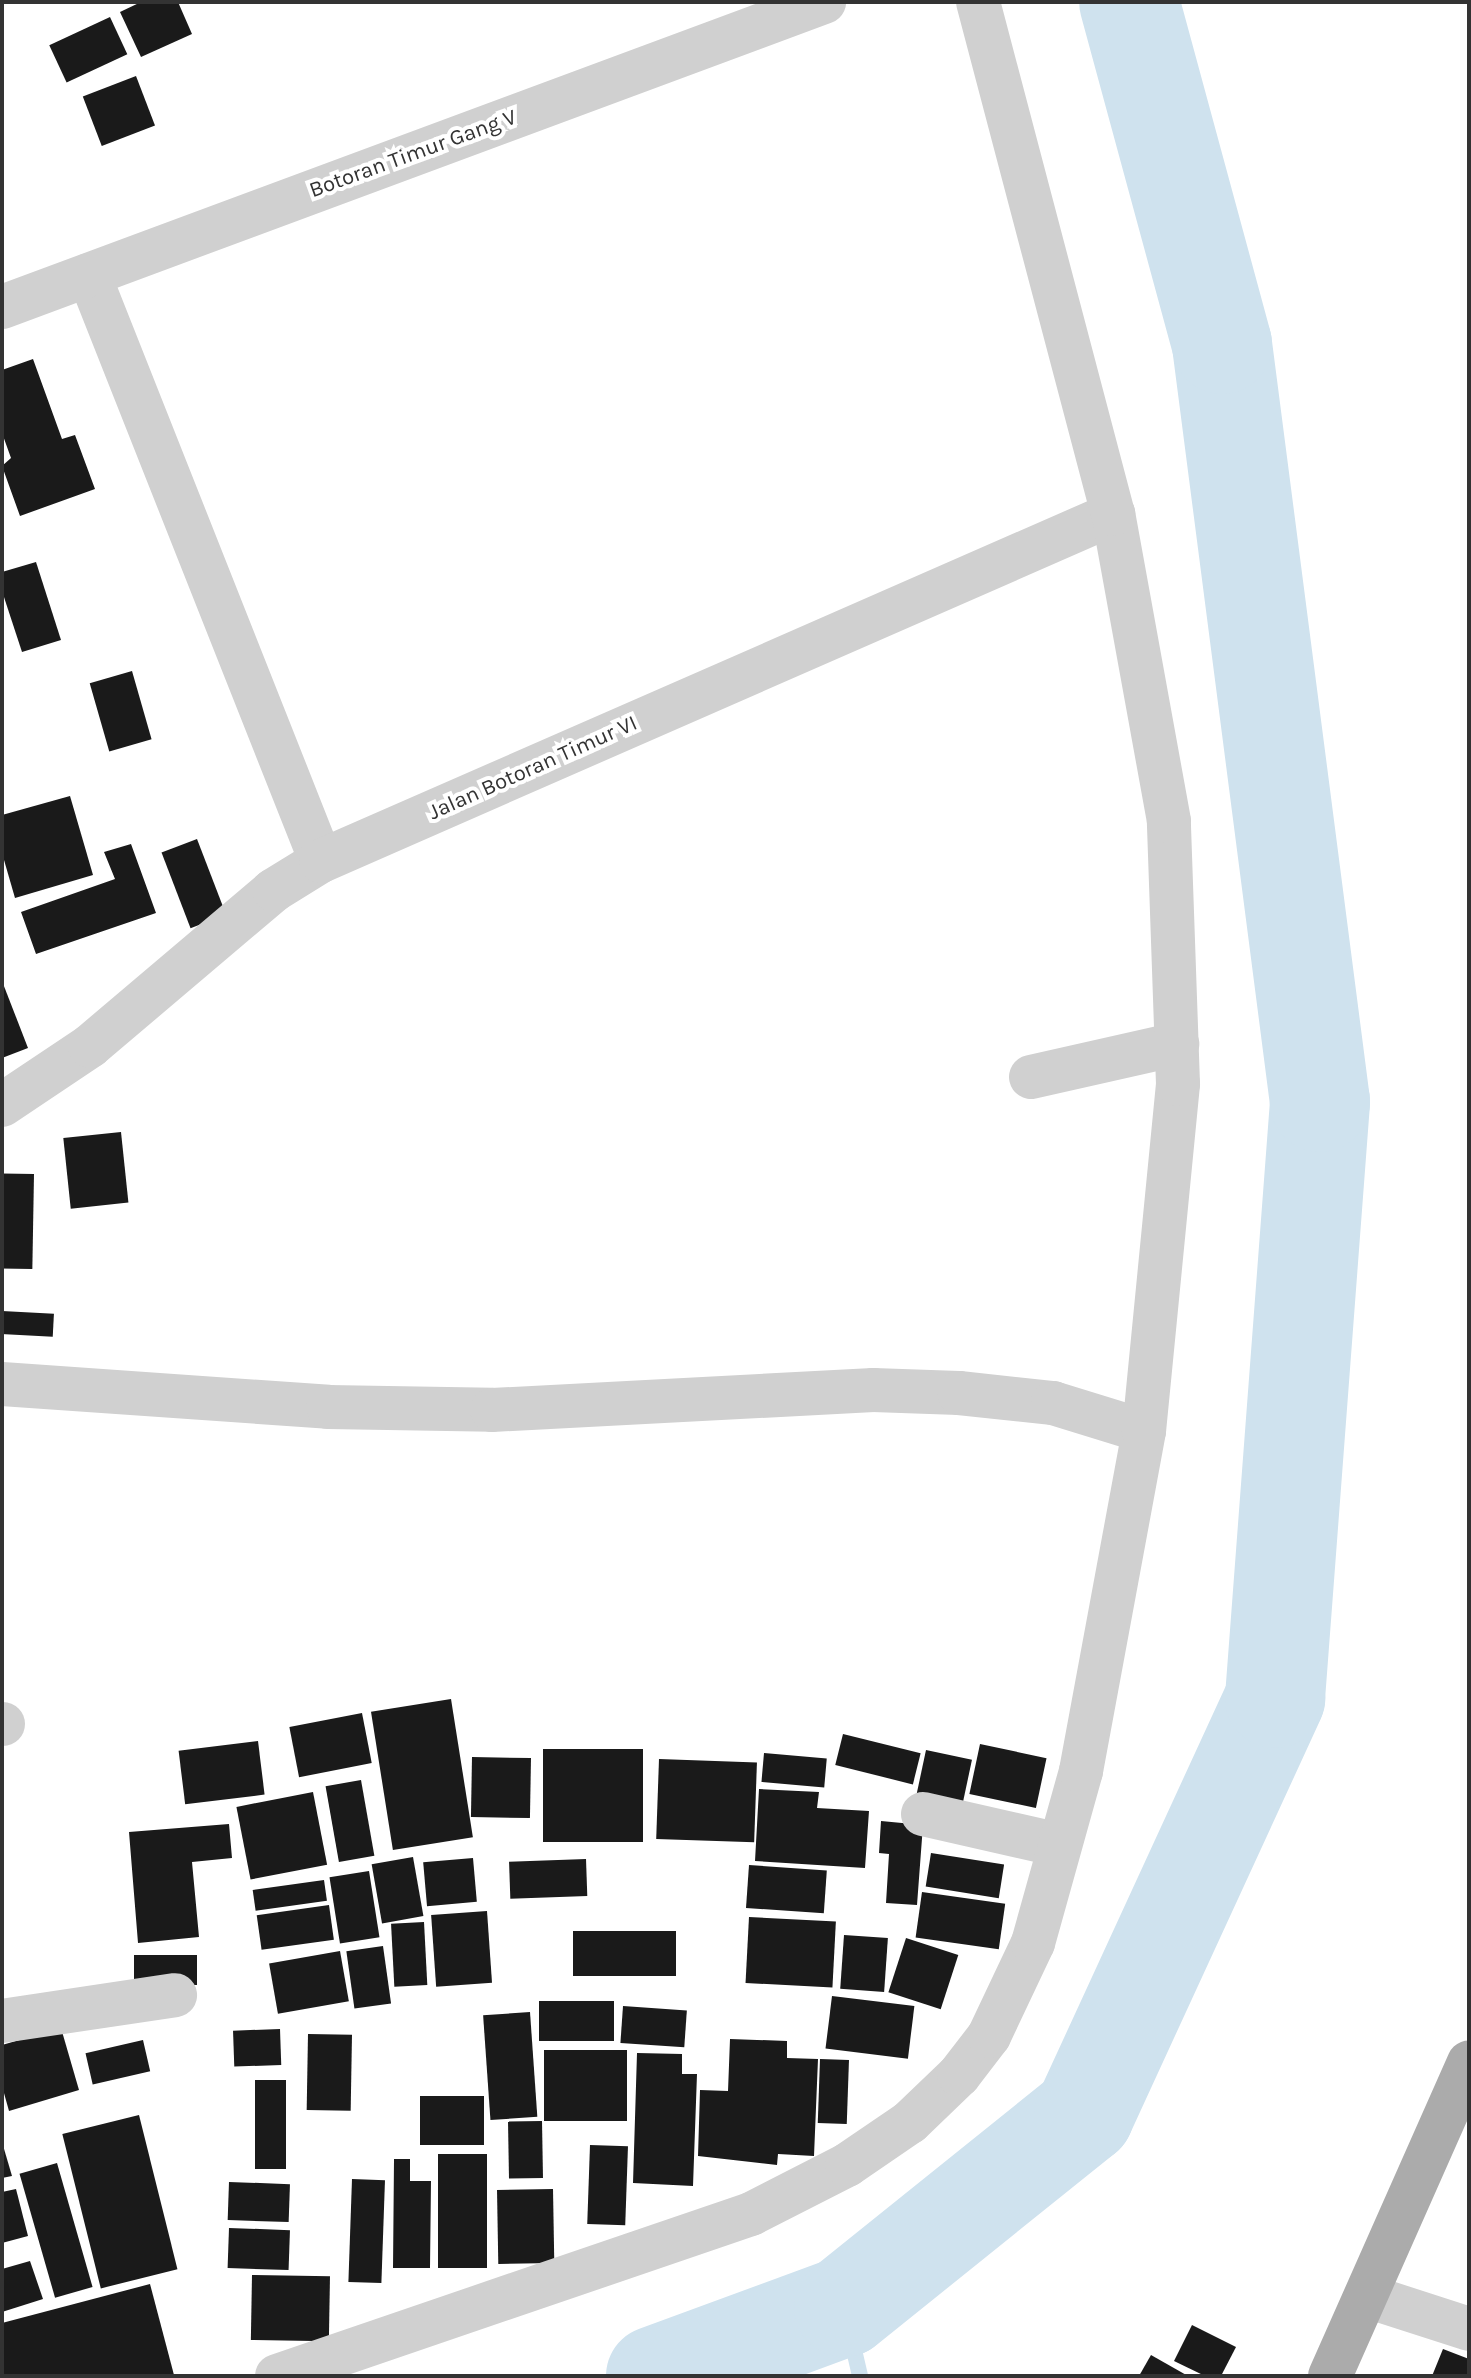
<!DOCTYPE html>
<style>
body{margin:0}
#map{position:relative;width:1471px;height:2378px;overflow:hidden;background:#fff;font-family:Karla,sans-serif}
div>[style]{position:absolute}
.stream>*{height:16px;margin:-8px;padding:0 8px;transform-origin:8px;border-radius:8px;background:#cfe2ee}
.river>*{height:100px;margin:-50px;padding:0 50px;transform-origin:50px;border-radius:50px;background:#cfe2ee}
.building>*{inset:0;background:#1a1a1a;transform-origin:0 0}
.minor>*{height:44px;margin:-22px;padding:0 22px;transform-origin:22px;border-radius:22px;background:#d0d0d0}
.major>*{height:44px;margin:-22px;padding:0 22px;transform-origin:22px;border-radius:22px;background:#ababab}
span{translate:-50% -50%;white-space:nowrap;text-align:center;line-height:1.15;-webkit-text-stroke:8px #fff;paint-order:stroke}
.street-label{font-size:22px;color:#333}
.frame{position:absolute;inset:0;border:4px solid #333;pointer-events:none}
</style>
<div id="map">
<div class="stream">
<i style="left:844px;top:2307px;width:71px;rotate:76.9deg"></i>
</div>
<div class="river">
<i style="left:656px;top:2376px;width:200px;rotate:-20.2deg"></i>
<i style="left:844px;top:2307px;width:308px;rotate:-38.8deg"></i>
<i style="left:1084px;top:2114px;width:458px;rotate:-65.3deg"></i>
<i style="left:1275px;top:1698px;width:598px;rotate:-85.68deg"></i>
<i style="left:1320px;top:1102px;width:764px;rotate:-97.37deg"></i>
<i style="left:1222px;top:344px;width:354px;rotate:-105.2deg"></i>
</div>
<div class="building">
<i style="clip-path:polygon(141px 2px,178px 2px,192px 34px,141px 57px,120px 12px)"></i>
<i style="left:110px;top:17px;width:41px;height:67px;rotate:65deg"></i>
<i style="left:136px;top:76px;width:53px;height:57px;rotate:69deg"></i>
<i style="clip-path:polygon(33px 359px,62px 439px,75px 435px,95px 489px,20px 516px,2px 466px,11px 458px,2px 433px,2px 370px)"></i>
<i style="clip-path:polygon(36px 562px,61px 640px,22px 652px,2px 591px,2px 572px)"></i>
<i style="left:132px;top:671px;width:71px;height:44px;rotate:74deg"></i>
<i style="clip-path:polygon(70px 796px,93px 875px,15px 898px,2px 853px,2px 815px)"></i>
<i style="left:197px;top:839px;width:81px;height:38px;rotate:69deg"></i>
<i style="clip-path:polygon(131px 844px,156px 913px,36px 954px,21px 912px,115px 879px,104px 852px)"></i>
<i style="clip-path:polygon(2px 981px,28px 1048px,2px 1058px)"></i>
<i style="left:121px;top:1132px;width:71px;height:58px;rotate:84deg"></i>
<i style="left:34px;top:1174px;width:95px;height:32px;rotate:91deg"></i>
<i style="left:2px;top:1311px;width:52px;height:23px;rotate:3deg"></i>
<i style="left:451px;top:1699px;width:140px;height:81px;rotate:81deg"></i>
<i style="left:362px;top:1713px;width:51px;height:74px;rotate:79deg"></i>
<i style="left:843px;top:1734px;width:80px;height:32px;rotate:14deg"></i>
<i style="left:258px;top:1741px;width:54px;height:80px;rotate:83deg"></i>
<i style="left:980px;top:1744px;width:68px;height:51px;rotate:12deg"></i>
<i style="left:543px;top:1749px;width:100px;height:93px"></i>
<i style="left:926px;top:1750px;width:47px;height:45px;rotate:12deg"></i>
<i style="left:764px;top:1753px;width:63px;height:29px;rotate:5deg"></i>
<i style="left:472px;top:1757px;width:59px;height:60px;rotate:1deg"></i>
<i style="left:659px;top:1759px;width:98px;height:80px;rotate:2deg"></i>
<i style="left:361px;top:1780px;width:77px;height:36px;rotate:80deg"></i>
<i style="clip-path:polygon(759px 1789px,819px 1792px,817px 1808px,869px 1811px,865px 1868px,755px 1861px)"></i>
<i style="left:313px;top:1792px;width:74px;height:78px;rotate:79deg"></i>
<i style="clip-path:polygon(881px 1821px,923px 1825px,917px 1905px,886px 1903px,889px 1854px,879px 1853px)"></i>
<i style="clip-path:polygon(229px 1824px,232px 1858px,192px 1862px,199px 1937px,138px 1943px,129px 1832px)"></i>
<i style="left:931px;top:1853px;width:74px;height:34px;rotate:9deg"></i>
<i style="left:413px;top:1857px;width:60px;height:42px;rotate:80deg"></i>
<i style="left:473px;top:1858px;width:44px;height:50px;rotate:85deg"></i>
<i style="left:586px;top:1859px;width:37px;height:77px;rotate:88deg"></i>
<i style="left:749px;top:1865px;width:78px;height:43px;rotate:4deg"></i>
<i style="left:369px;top:1871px;width:67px;height:40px;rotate:81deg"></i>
<i style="left:324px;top:1880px;width:21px;height:72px;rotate:82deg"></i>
<i style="left:922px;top:1892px;width:84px;height:46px;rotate:8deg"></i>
<i style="left:329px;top:1905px;width:35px;height:73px;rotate:82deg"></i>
<i style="left:487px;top:1911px;width:72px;height:56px;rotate:86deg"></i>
<i style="left:749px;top:1917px;width:87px;height:66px;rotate:3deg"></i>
<i style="left:424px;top:1922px;width:63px;height:33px;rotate:87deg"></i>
<i style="left:573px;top:1931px;width:103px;height:45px"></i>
<i style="left:844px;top:1935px;width:44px;height:54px;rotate:4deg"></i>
<i style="left:906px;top:1938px;width:55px;height:57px;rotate:18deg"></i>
<i style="left:383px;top:1946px;width:58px;height:37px;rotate:82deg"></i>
<i style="left:340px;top:1951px;width:51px;height:72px;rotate:80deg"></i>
<i style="left:134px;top:1955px;width:63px;height:30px"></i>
<i style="left:832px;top:1996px;width:83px;height:53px;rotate:7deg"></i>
<i style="left:614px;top:2001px;width:40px;height:75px;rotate:90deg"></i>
<i style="left:623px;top:2006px;width:64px;height:37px;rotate:4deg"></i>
<i style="left:530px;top:2012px;width:105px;height:47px;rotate:86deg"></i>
<i style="clip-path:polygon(61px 2028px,79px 2090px,9px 2111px,2px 2086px,2px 2045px)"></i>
<i style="left:280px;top:2029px;width:36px;height:47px;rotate:88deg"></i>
<i style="left:308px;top:2034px;width:44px;height:76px;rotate:1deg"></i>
<i style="clip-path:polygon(730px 2039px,787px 2041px,787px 2058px,818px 2059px,814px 2156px,778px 2154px,777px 2165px,698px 2156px,700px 2090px,728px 2091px)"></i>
<i style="left:143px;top:2040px;width:32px;height:59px;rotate:77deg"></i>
<i style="left:544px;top:2050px;width:83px;height:71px"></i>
<i style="clip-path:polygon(637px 2053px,682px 2054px,682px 2074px,697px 2074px,693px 2186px,633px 2183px)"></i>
<i style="left:820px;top:2059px;width:29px;height:64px;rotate:2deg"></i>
<i style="left:255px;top:2080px;width:31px;height:89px"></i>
<i style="left:420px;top:2096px;width:64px;height:49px"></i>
<i style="left:139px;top:2115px;width:159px;height:79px;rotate:76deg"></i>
<i style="left:542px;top:2121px;width:57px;height:34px;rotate:89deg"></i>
<i style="clip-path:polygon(2px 2142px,12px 2176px,2px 2178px)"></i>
<i style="left:590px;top:2145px;width:38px;height:79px;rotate:2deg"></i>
<i style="left:487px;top:2154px;width:114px;height:49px;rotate:90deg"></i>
<i style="clip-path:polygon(394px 2159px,410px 2159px,410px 2181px,431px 2181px,430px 2268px,393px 2268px)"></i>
<i style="left:57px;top:2163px;width:129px;height:39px;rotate:74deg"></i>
<i style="left:352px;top:2179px;width:33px;height:103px;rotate:2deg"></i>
<i style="left:229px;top:2182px;width:61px;height:38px;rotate:2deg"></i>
<i style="clip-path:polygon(16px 2189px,28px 2236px,2px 2243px,2px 2192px)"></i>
<i style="left:553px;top:2189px;width:74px;height:56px;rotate:89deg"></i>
<i style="left:229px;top:2228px;width:61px;height:40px;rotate:2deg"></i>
<i style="clip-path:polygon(30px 2261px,43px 2299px,2px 2312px,2px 2269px)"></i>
<i style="left:252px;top:2275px;width:78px;height:65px;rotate:1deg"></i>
<i style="clip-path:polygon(150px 2284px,174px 2375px,2px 2376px,2px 2323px)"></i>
<i style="clip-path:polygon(1192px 2325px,1236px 2347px,1221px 2376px,1205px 2376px,1174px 2361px)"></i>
<i style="clip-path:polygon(1443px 2349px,1469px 2359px,1469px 2376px,1432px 2376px)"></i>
<i style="clip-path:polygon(1151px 2355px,1188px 2376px,1139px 2376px)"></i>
</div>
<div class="minor">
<i style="left:89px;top:275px;width:630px;rotate:68.4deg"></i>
<i style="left:2px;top:307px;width:877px;rotate:-20.36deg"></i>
<i style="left:1031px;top:1077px;width:150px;rotate:-12.7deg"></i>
<i style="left:2px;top:1105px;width:106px;rotate:-33.8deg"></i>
<i style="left:90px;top:1046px;width:241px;rotate:-40.3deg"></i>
<i style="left:274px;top:890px;width:55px;rotate:-31.7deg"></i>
<i style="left:321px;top:861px;width:865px;rotate:-23.66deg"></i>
<i style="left:2px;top:1384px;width:327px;rotate:4deg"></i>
<i style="left:328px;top:1407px;width:164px;rotate:1deg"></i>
<i style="left:492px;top:1410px;width:382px;rotate:-3deg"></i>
<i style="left:873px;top:1390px;width:86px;rotate:2deg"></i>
<i style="left:959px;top:1393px;width:95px;rotate:6.1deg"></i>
<i style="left:1053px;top:1403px;width:95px;rotate:17.1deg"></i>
<i style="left:2px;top:1724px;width:1px"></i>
<i style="left:923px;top:1814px;width:140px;rotate:12.8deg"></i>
<i style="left:2px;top:2021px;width:175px;rotate:-8.5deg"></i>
<i style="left:1367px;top:2296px;width:107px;rotate:17.9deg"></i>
<i style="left:277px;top:2376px;width:501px;rotate:-18.87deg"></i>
<i style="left:751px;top:2214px;width:108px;rotate:-27deg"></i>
<i style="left:847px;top:2165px;width:76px;rotate:-34.3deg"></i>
<i style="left:910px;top:2122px;width:68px;rotate:-43.8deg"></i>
<i style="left:959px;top:2075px;width:49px;rotate:-52.4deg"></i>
<i style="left:989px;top:2036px;width:103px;rotate:-64.7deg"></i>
<i style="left:1033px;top:1943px;width:179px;rotate:-74.4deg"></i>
<i style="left:1081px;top:1771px;width:346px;rotate:-79.5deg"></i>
<i style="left:1144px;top:1431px;width:349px;rotate:-84.4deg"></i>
<i style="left:1178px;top:1084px;width:263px;rotate:-92deg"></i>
<i style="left:1169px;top:821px;width:312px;rotate:-100.3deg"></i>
<i style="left:1113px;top:514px;width:529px;rotate:-104.77deg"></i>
</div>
<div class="major">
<i style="left:1330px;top:2376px;width:343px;rotate:-66.1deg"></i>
</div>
<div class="street-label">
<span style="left:413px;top:154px;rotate:-20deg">Botoran Timur Gang V</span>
<span style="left:533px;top:768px;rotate:-24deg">Jalan Botoran Timur VI</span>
</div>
<div class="frame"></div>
</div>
